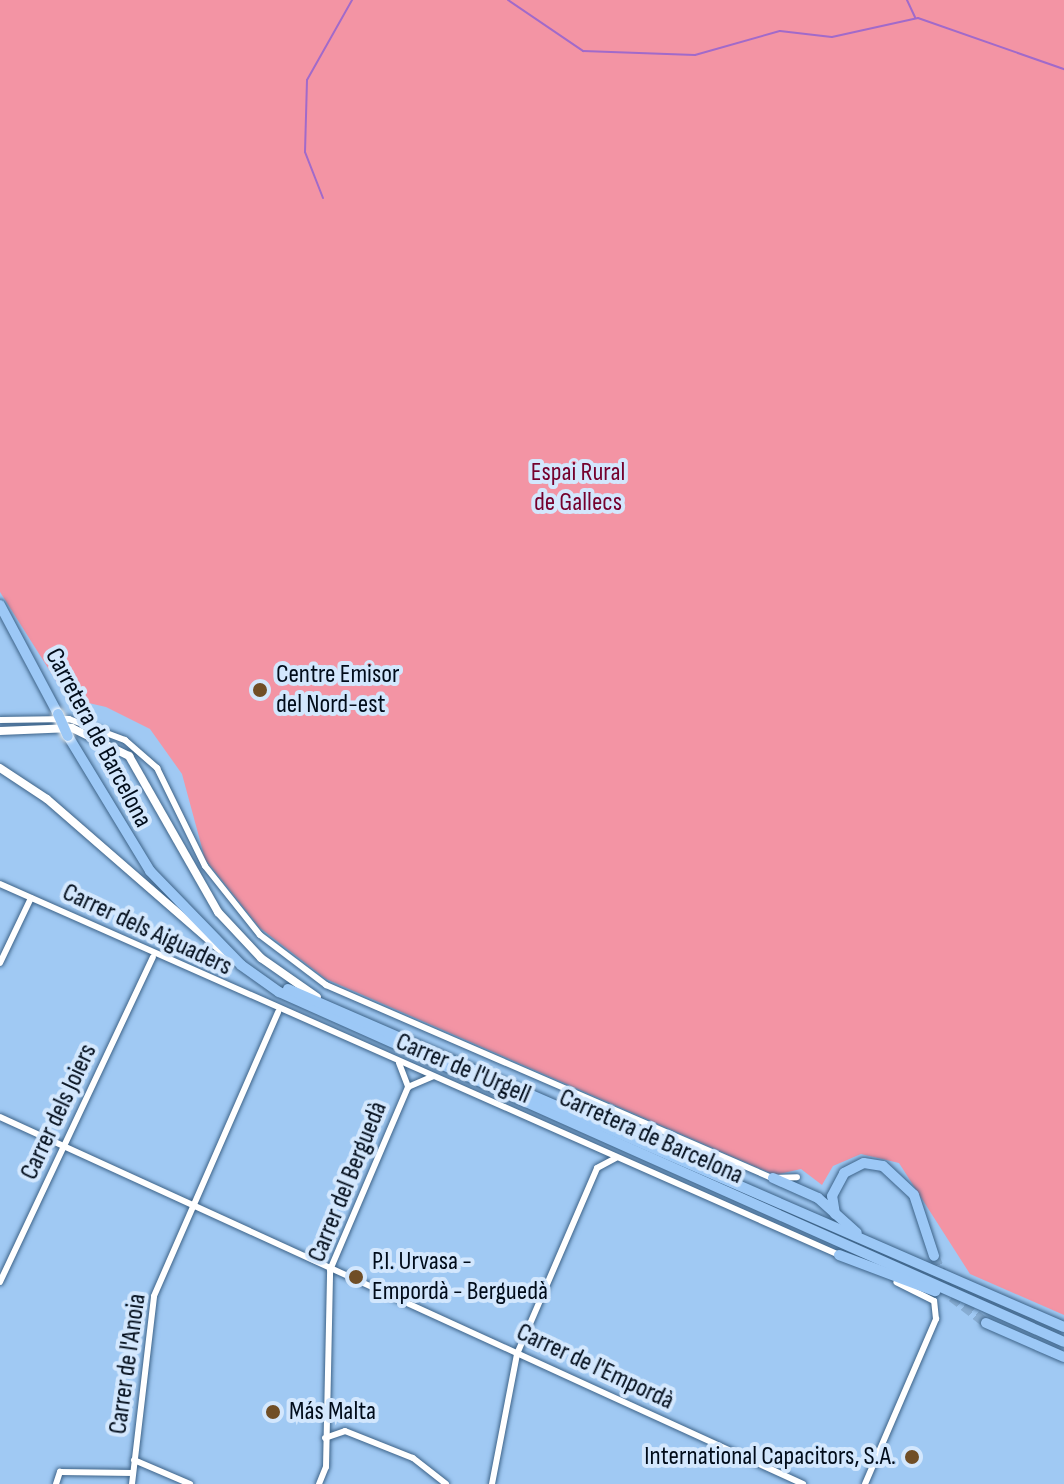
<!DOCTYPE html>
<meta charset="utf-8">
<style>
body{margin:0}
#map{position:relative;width:1064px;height:1484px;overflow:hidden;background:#a0c9f3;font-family:"Sofia Sans Condensed",sans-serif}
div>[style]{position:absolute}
.green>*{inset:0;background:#f394a4}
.stream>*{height:2px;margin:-1px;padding:0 1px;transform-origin:1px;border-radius:1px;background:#a16aca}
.trunk-tunnel>*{height:10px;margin-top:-5px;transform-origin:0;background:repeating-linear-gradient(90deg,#88add2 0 10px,transparent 0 15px)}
.roads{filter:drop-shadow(0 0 2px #3d6388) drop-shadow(0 0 2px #3d6388)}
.minor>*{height:6px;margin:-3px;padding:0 3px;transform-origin:3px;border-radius:3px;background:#fff}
.tertiary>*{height:8px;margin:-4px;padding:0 4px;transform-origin:4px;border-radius:4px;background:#fff}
.trunk>*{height:10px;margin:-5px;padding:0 5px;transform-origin:5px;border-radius:5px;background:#9cc8f6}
.bridges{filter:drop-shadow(0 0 2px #fff) drop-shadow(0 0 2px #fff)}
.trunk-bridge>*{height:10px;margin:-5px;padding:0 5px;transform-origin:5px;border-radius:5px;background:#9cc8f6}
.dots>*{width:22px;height:22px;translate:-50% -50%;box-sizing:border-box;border:4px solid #d3e7fd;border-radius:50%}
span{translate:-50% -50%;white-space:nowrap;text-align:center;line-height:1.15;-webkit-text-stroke:8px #d3e7fd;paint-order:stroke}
.park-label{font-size:26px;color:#75002d}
.poi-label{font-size:26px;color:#010c1a}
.left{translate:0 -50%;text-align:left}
.right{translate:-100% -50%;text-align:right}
.street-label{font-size:26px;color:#010c1a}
</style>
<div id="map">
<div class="green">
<i style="clip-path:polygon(0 0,1064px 0,1064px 1315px,970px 1274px,899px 1163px,861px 1154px,833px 1166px,822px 1185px,801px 1169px,775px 1175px,326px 979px,260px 928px,205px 859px,182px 774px,150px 729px,106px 707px,67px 698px,0 592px)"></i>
</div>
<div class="stream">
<i style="left:508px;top:0;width:91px;rotate:34.2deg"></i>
<i style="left:583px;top:51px;width:112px;rotate:2deg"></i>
<i style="left:695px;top:55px;width:88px;rotate:-15.8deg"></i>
<i style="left:780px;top:31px;width:52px;rotate:6.6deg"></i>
<i style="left:832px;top:37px;width:88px;rotate:-12.5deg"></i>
<i style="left:918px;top:18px;width:155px;rotate:19.3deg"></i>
<i style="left:907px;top:0;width:19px;rotate:65deg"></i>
<i style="left:323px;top:198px;width:49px;rotate:-111.4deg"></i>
<i style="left:305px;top:152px;width:72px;rotate:-88.4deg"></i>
<i style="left:307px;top:80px;width:92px;rotate:-60.6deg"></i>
</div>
<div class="trunk-tunnel">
<i style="left:934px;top:1256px;width:45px;rotate:66.3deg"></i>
<i style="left:952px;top:1297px;width:43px;rotate:37.4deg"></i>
</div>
<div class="roads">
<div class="minor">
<i style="left:0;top:720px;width:69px;rotate:-0.8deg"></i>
<i style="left:69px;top:719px;width:60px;rotate:20.6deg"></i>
<i style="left:125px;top:740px;width:43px;rotate:41.2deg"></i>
<i style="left:157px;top:768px;width:109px;rotate:63.9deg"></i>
<i style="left:205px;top:866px;width:88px;rotate:51.4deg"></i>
<i style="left:260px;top:935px;width:83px;rotate:37.1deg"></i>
<i style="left:326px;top:985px;width:487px;rotate:23.4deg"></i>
<i style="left:773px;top:1178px;width:24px;rotate:-2deg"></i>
<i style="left:0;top:884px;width:917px;rotate:23.85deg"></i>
<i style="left:0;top:963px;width:72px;rotate:-64.5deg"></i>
<i style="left:399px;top:1063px;width:26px;rotate:69deg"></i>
<i style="left:0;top:1117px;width:883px;rotate:24.56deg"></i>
<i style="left:0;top:1282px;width:359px;rotate:-64.8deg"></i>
<i style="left:325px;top:1438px;width:21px;rotate:-19deg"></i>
<i style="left:345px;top:1431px;width:73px;rotate:21.7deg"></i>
<i style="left:413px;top:1458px;width:42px;rotate:38.2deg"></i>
<i style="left:134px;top:1460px;width:61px;rotate:23.2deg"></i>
<i style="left:56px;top:1484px;width:13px;rotate:-72deg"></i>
<i style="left:60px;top:1472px;width:73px;rotate:0.8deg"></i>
<i style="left:132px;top:1484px;width:189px;rotate:-83.3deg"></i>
<i style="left:154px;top:1296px;width:310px;rotate:-66.4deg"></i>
<i style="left:319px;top:1484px;width:18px;rotate:-68deg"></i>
<i style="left:326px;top:1467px;width:197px;rotate:-88.8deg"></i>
<i style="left:330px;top:1270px;width:199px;rotate:-66.9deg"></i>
<i style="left:408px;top:1087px;width:26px;rotate:-23deg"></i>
<i style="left:492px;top:1484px;width:132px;rotate:-79.1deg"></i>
<i style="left:517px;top:1354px;width:202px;rotate:-66.7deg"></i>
<i style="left:597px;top:1168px;width:21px;rotate:-28deg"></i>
<i style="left:865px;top:1484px;width:180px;rotate:-66.7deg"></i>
<i style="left:936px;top:1319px;width:18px;rotate:-96deg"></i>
<i style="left:934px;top:1301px;width:42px;rotate:-153.4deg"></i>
</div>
<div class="tertiary">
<i style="left:0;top:731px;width:72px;rotate:-2.4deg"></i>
<i style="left:72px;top:728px;width:64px;rotate:26.2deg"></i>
<i style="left:129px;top:756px;width:180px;rotate:60.3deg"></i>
<i style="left:218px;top:912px;width:63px;rotate:46.9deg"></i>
<i style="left:261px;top:958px;width:68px;rotate:34.9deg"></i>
<i style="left:0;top:768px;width:56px;rotate:33.4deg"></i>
<i style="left:47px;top:799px;width:235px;rotate:41deg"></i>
</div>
<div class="trunk">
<i style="left:0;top:605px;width:123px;rotate:62deg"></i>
<i style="left:68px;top:736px;width:158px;rotate:58.7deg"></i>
<i style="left:150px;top:871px;width:131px;rotate:45.9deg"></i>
<i style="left:241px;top:965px;width:47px;rotate:35.4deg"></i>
<i style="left:279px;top:992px;width:859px;rotate:24.03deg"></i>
<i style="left:288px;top:989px;width:846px;rotate:23.54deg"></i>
<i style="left:773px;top:1178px;width:49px;rotate:24deg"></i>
<i style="left:818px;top:1198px;width:52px;rotate:41.9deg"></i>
<i style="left:835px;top:1214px;width:18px;rotate:-99deg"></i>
<i style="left:832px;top:1196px;width:26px;rotate:-62deg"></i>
<i style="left:844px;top:1173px;width:22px;rotate:-27deg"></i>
<i style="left:864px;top:1163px;width:19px;rotate:9deg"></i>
<i style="left:883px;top:1166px;width:42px;rotate:43.1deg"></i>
<i style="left:914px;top:1195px;width:64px;rotate:71.8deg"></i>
<i style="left:839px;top:1255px;width:103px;rotate:20.6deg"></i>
<i style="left:986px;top:1323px;width:85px;rotate:23.6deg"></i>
</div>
</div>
<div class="bridges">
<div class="trunk-bridge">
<i style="left:58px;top:714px;width:24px;rotate:66deg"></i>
</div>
</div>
<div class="dots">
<i style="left:260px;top:690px;background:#704e26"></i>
<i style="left:356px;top:1277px;background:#704e26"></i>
<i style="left:273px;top:1412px;background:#704e26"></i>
<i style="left:912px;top:1457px;background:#704e26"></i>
</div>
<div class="park-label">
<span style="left:578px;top:488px">Espai Rural<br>de Gallecs</span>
</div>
<div class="poi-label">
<span class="left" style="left:276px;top:690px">Centre Emisor<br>del Nord-est</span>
<span class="left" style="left:372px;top:1277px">P.I. Urvasa -<br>Empordà - Berguedà</span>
<span class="left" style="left:289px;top:1412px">Más Malta</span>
<span class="right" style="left:896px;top:1457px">International Capacitors, S.A.</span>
</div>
<div class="street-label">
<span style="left:98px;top:738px;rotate:62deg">Carretera de Barcelona</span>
<span style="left:147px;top:930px;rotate:25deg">Carrer dels Aiguaders</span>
<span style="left:463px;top:1069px;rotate:23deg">Carrer de l'Urgell</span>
<span style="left:59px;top:1112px;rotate:-65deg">Carrer dels Joiers</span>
<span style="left:651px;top:1137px;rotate:24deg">Carretera de Barcelona</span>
<span style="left:348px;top:1182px;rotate:-68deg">Carrer del Berguedà</span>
<span style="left:128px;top:1364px;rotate:-82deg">Carrer de l'Anoia</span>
<span style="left:595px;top:1367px;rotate:25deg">Carrer de l'Empordà</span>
</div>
</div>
